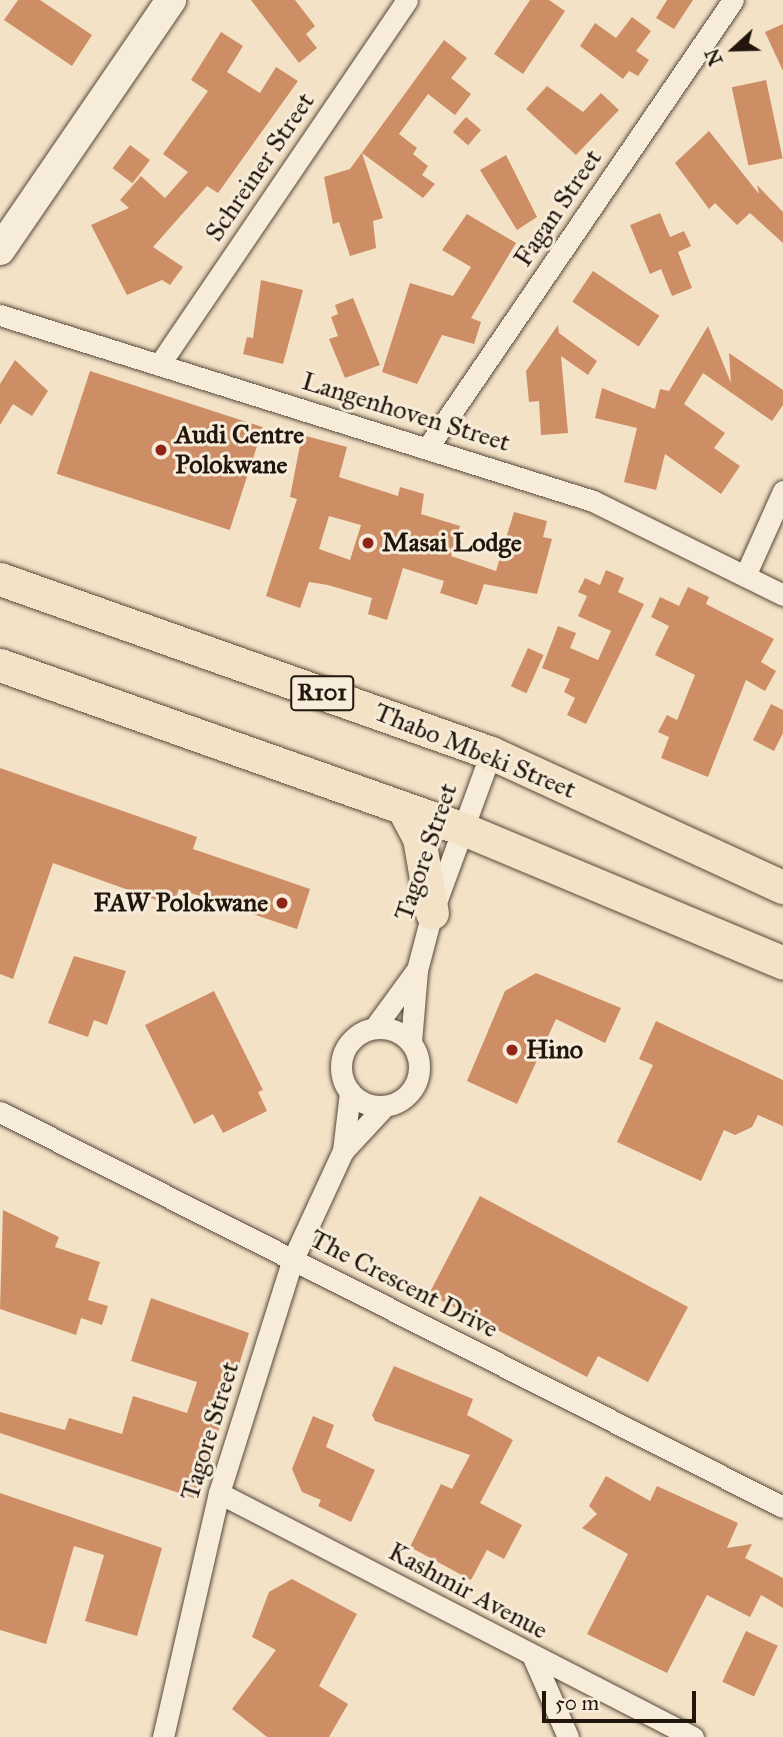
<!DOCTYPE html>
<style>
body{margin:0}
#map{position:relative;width:783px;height:1737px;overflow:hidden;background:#f3e2c6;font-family:"IM FELL Great Primer",serif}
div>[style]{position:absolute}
.building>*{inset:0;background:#cd8e66;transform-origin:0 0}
.roads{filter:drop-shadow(0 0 2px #56483a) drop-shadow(0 0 2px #56483a)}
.street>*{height:21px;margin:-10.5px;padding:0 10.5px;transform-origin:10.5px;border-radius:10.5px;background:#f7ecda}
.street>.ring{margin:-10.5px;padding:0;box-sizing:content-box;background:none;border:21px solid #f7ecda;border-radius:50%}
.secondary>*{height:30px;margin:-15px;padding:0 15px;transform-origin:15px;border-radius:15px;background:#f7ecda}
.primary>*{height:33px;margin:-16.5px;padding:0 16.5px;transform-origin:16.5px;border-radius:16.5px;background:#f3e2c6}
.dots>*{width:19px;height:19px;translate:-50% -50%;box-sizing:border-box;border:4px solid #f7ecda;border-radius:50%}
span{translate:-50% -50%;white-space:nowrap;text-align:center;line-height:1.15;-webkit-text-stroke:6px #f7ecda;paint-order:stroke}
.shield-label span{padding:2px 5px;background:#f7ecda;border:2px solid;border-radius:5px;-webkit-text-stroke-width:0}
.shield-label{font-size:24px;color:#22150c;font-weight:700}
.street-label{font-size:26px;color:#22150c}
.poi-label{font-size:26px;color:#22150c;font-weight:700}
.left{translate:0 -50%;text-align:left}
.right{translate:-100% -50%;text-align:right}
.north{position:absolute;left:699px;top:14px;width:70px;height:70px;-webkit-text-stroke:5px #f7ecda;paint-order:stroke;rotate:248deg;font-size:19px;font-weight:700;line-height:28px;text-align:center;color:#22150c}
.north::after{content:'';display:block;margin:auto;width:24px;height:32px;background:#22150c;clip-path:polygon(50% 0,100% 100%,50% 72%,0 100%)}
.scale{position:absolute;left:542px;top:1691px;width:154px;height:32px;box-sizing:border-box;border:4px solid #22150c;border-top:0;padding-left:9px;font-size:21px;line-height:24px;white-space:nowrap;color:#22150c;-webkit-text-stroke:5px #f7ecda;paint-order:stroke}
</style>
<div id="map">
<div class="building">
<i style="clip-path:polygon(18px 0,40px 0,92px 35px,72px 66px,4px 20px)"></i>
<i style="clip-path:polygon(251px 0,295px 0,315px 26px,306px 34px,317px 48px,299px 63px)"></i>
<i style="clip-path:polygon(530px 0,549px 0,565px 11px,523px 74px,494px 54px)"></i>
<i style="clip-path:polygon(667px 0,693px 0,674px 29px,656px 18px)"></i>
<i style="clip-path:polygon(632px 17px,651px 31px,636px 51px,649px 60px,638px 76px,629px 71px,623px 79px,580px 46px,595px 23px,616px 38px)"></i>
<i style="clip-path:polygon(783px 24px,783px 71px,765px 32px)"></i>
<i style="clip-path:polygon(221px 32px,243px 46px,227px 72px,260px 93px,276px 67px,298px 81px,218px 193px,207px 186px,153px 247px,183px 267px,170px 285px,162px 280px,127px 295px,91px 225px,129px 208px,120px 200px,141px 176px,165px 198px,188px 172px,163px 154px,208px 91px,191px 80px)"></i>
<i style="clip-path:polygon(444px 40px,467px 58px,451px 78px,471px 94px,455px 115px,428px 94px,399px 134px,417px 148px,413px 154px,428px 166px,422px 175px,435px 184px,423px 198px,362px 153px,383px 218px,373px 221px,376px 248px,350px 256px,339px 222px,333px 224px,324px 177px,350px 169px)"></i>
<i style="left:766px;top:80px;width:80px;height:35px;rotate:78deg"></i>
<i style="clip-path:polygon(547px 86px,583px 112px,601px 93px,619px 110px,576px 155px,526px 109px)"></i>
<i style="left:466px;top:117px;width:20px;height:20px;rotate:41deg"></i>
<i style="clip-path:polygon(709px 131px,759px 194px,757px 185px,783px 212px,783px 243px,750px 213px,737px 225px,715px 203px,709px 209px,675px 163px)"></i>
<i style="left:130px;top:145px;width:25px;height:29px;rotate:37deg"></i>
<i style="clip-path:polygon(506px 155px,537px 217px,517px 230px,480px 170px)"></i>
<i style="clip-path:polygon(660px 213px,670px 237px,684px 231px,691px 246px,678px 252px,692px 288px,672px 296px,661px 269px,650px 274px,630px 225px)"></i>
<i style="clip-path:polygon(467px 214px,516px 243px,471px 318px,481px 322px,474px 344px,442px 335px,417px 384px,382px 372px,410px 283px,453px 296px,471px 267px,442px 250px)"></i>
<i style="left:593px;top:271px;width:80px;height:37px;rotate:34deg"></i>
<i style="clip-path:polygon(261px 280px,303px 290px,283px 364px,243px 354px,247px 337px,253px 338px)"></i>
<i style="clip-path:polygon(353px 298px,380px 365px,345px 378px,329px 339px,338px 336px,331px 317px,338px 314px,335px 305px)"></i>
<i style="clip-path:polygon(558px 325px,559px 333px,597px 361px,588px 375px,561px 356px,568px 433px,541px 435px,539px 401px,529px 402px,526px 371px)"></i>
<i style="clip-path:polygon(708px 326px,731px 383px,729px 353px,783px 390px,783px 405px,772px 421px,703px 373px,684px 404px,725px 433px,714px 448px,740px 466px,721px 494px,665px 454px,656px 490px,624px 482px,637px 428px,595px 418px,602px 388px,655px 409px,660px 389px,669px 391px)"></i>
<i style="clip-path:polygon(15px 360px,48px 391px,32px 416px,13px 404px,0 425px,0 384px)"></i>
<i style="left:90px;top:371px;width:182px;height:108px;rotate:18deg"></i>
<i style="clip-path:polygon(evenodd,302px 435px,347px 447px,339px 477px,398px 496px,400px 487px,424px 494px,421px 514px,460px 526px,451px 556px,496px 571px,514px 512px,547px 521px,543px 537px,552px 539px,537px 594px,484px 584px,477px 605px,440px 593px,444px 581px,403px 568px,387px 620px,368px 614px,372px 598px,328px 585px,309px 582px,300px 608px,266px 596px,297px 499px,290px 497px,302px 435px,329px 516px,361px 525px,350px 560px,319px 549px,329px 516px)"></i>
<i style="clip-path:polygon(606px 570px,624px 578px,618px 592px,644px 604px,586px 724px,567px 715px,575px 698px,564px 692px,570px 679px,542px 668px,558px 626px,576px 633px,570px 648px,598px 660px,611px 631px,578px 616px,587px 596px,578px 592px,585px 578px,600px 585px)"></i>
<i style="clip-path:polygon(688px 587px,709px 597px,706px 604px,774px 639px,761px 662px,776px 671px,765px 691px,746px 680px,708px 777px,661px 758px,669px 737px,658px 732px,667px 715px,677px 720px,695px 675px,655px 655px,669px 626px,651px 617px,660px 597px,679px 606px)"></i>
<i style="left:528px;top:648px;width:17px;height:42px;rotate:24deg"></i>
<i style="clip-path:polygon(771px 704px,783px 710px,783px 733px,774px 751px,753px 740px)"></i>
<i style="clip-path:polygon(0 768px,197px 837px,193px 849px,310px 889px,297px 929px,179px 889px,173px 906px,53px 863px,13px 979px,0 974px)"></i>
<i style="clip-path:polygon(74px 956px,126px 971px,107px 1025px,94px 1020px,88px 1037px,48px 1023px)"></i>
<i style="clip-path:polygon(536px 973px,621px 1008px,605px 1043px,556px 1019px,517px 1104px,467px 1081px,505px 991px)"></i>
<i style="clip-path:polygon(214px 991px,263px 1090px,258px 1092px,267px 1111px,223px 1133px,213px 1114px,194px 1124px,145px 1025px)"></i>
<i style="clip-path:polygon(656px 1021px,783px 1080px,783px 1126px,758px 1115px,752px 1127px,735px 1135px,724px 1130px,701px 1181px,617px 1142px,653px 1065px,639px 1059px)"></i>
<i style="clip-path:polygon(480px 1196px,688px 1307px,648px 1382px,598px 1356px,587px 1377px,429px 1294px)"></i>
<i style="clip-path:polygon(3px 1210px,59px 1237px,55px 1247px,100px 1262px,88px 1300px,108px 1306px,102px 1325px,81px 1318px,76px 1335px,0 1309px)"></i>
<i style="clip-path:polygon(151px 1298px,249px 1333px,197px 1499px,0 1433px,0 1412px,65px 1430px,69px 1418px,122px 1434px,133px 1396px,187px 1413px,197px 1382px,131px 1361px)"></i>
<i style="clip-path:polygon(394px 1366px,473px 1399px,467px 1415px,513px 1440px,480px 1503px,522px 1525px,504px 1559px,487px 1550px,471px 1580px,410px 1547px,441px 1484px,452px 1489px,470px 1455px,375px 1421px,372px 1415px)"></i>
<i style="clip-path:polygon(313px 1416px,334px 1425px,326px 1447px,375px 1470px,351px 1522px,318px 1506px,321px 1500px,302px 1492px,292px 1469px)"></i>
<i style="clip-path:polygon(606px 1476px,650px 1501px,657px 1486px,738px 1523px,727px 1548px,752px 1544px,745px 1558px,783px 1578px,783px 1608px,761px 1595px,750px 1617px,707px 1595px,667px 1673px,587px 1634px,628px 1554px,582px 1528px,597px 1514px,589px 1506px)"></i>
<i style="clip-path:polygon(0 1493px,162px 1548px,137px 1636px,85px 1621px,104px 1555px,74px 1546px,46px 1644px,0 1630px)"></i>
<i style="clip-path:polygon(292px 1579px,357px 1614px,319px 1686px,348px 1704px,329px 1737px,267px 1737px,232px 1709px,276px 1650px,252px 1637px,269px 1592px)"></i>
<i style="left:746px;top:1631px;width:35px;height:56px;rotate:25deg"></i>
</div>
<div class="roads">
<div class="street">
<i style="left:0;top:315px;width:621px;rotate:17.41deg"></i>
<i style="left:593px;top:501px;width:212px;rotate:26.3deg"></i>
<i style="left:159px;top:365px;width:441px;rotate:-55.8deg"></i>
<i style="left:428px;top:447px;width:541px;rotate:-55.69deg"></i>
<i style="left:745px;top:576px;width:93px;rotate:-65.9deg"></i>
<i style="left:375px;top:1027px;width:69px;rotate:-53.8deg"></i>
<i class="ring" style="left:341px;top:1028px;width:57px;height:57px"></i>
<i style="left:411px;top:1042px;width:72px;rotate:-85.2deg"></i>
<i style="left:417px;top:970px;width:59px;rotate:-75.3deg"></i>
<i style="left:432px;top:913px;width:171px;rotate:-69.8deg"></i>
<i style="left:0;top:1112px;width:877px;rotate:26.77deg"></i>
<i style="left:343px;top:1151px;width:59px;rotate:-83.2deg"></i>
<i style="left:219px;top:1493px;width:533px;rotate:27.24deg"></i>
<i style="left:533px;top:1657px;width:87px;rotate:66.4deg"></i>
<i style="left:163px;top:1737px;width:250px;rotate:-77.1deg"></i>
<i style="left:219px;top:1493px;width:245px;rotate:-72.5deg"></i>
<i style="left:293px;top:1259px;width:119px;rotate:-65.2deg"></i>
<i style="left:343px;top:1151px;width:62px;rotate:-47deg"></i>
</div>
<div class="secondary">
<i style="left:0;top:250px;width:303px;rotate:-55.6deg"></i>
</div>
<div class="primary">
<i style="left:0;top:579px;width:521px;rotate:19.51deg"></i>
<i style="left:491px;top:753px;width:321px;rotate:24.7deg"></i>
<i style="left:0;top:665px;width:489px;rotate:19.5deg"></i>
<i style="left:461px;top:828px;width:349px;rotate:22.7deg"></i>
<i style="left:403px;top:808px;width:34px;rotate:62deg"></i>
<i style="left:419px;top:838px;width:76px;rotate:80.2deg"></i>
</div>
</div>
<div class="dots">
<i style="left:161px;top:450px;background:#8f2418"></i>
<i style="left:368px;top:543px;background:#8f2418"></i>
<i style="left:282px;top:903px;background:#8f2418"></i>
<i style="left:512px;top:1050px;background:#8f2418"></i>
</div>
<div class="shield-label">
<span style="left:322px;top:693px">R101</span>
</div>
<div class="street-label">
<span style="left:260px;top:167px;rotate:-56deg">Schreiner Street</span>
<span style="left:558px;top:208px;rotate:-56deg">Fagan Street</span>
<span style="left:406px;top:412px;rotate:17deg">Langenhoven Street</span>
<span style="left:475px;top:751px;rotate:22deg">Thabo Mbeki Street</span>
<span style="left:426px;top:852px;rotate:-71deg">Tagore Street</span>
<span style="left:404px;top:1284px;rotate:27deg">The Crescent Drive</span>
<span style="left:210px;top:1431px;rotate:-73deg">Tagore Street</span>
<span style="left:468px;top:1591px;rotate:28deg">Kashmir Avenue</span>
</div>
<div class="poi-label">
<span class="left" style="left:175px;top:450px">Audi Centre<br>Polokwane</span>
<span class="left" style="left:382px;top:543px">Masai Lodge</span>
<span class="right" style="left:268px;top:903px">FAW Polokwane</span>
<span class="left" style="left:526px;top:1050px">Hino</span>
</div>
<div class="north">N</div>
<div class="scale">50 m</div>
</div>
